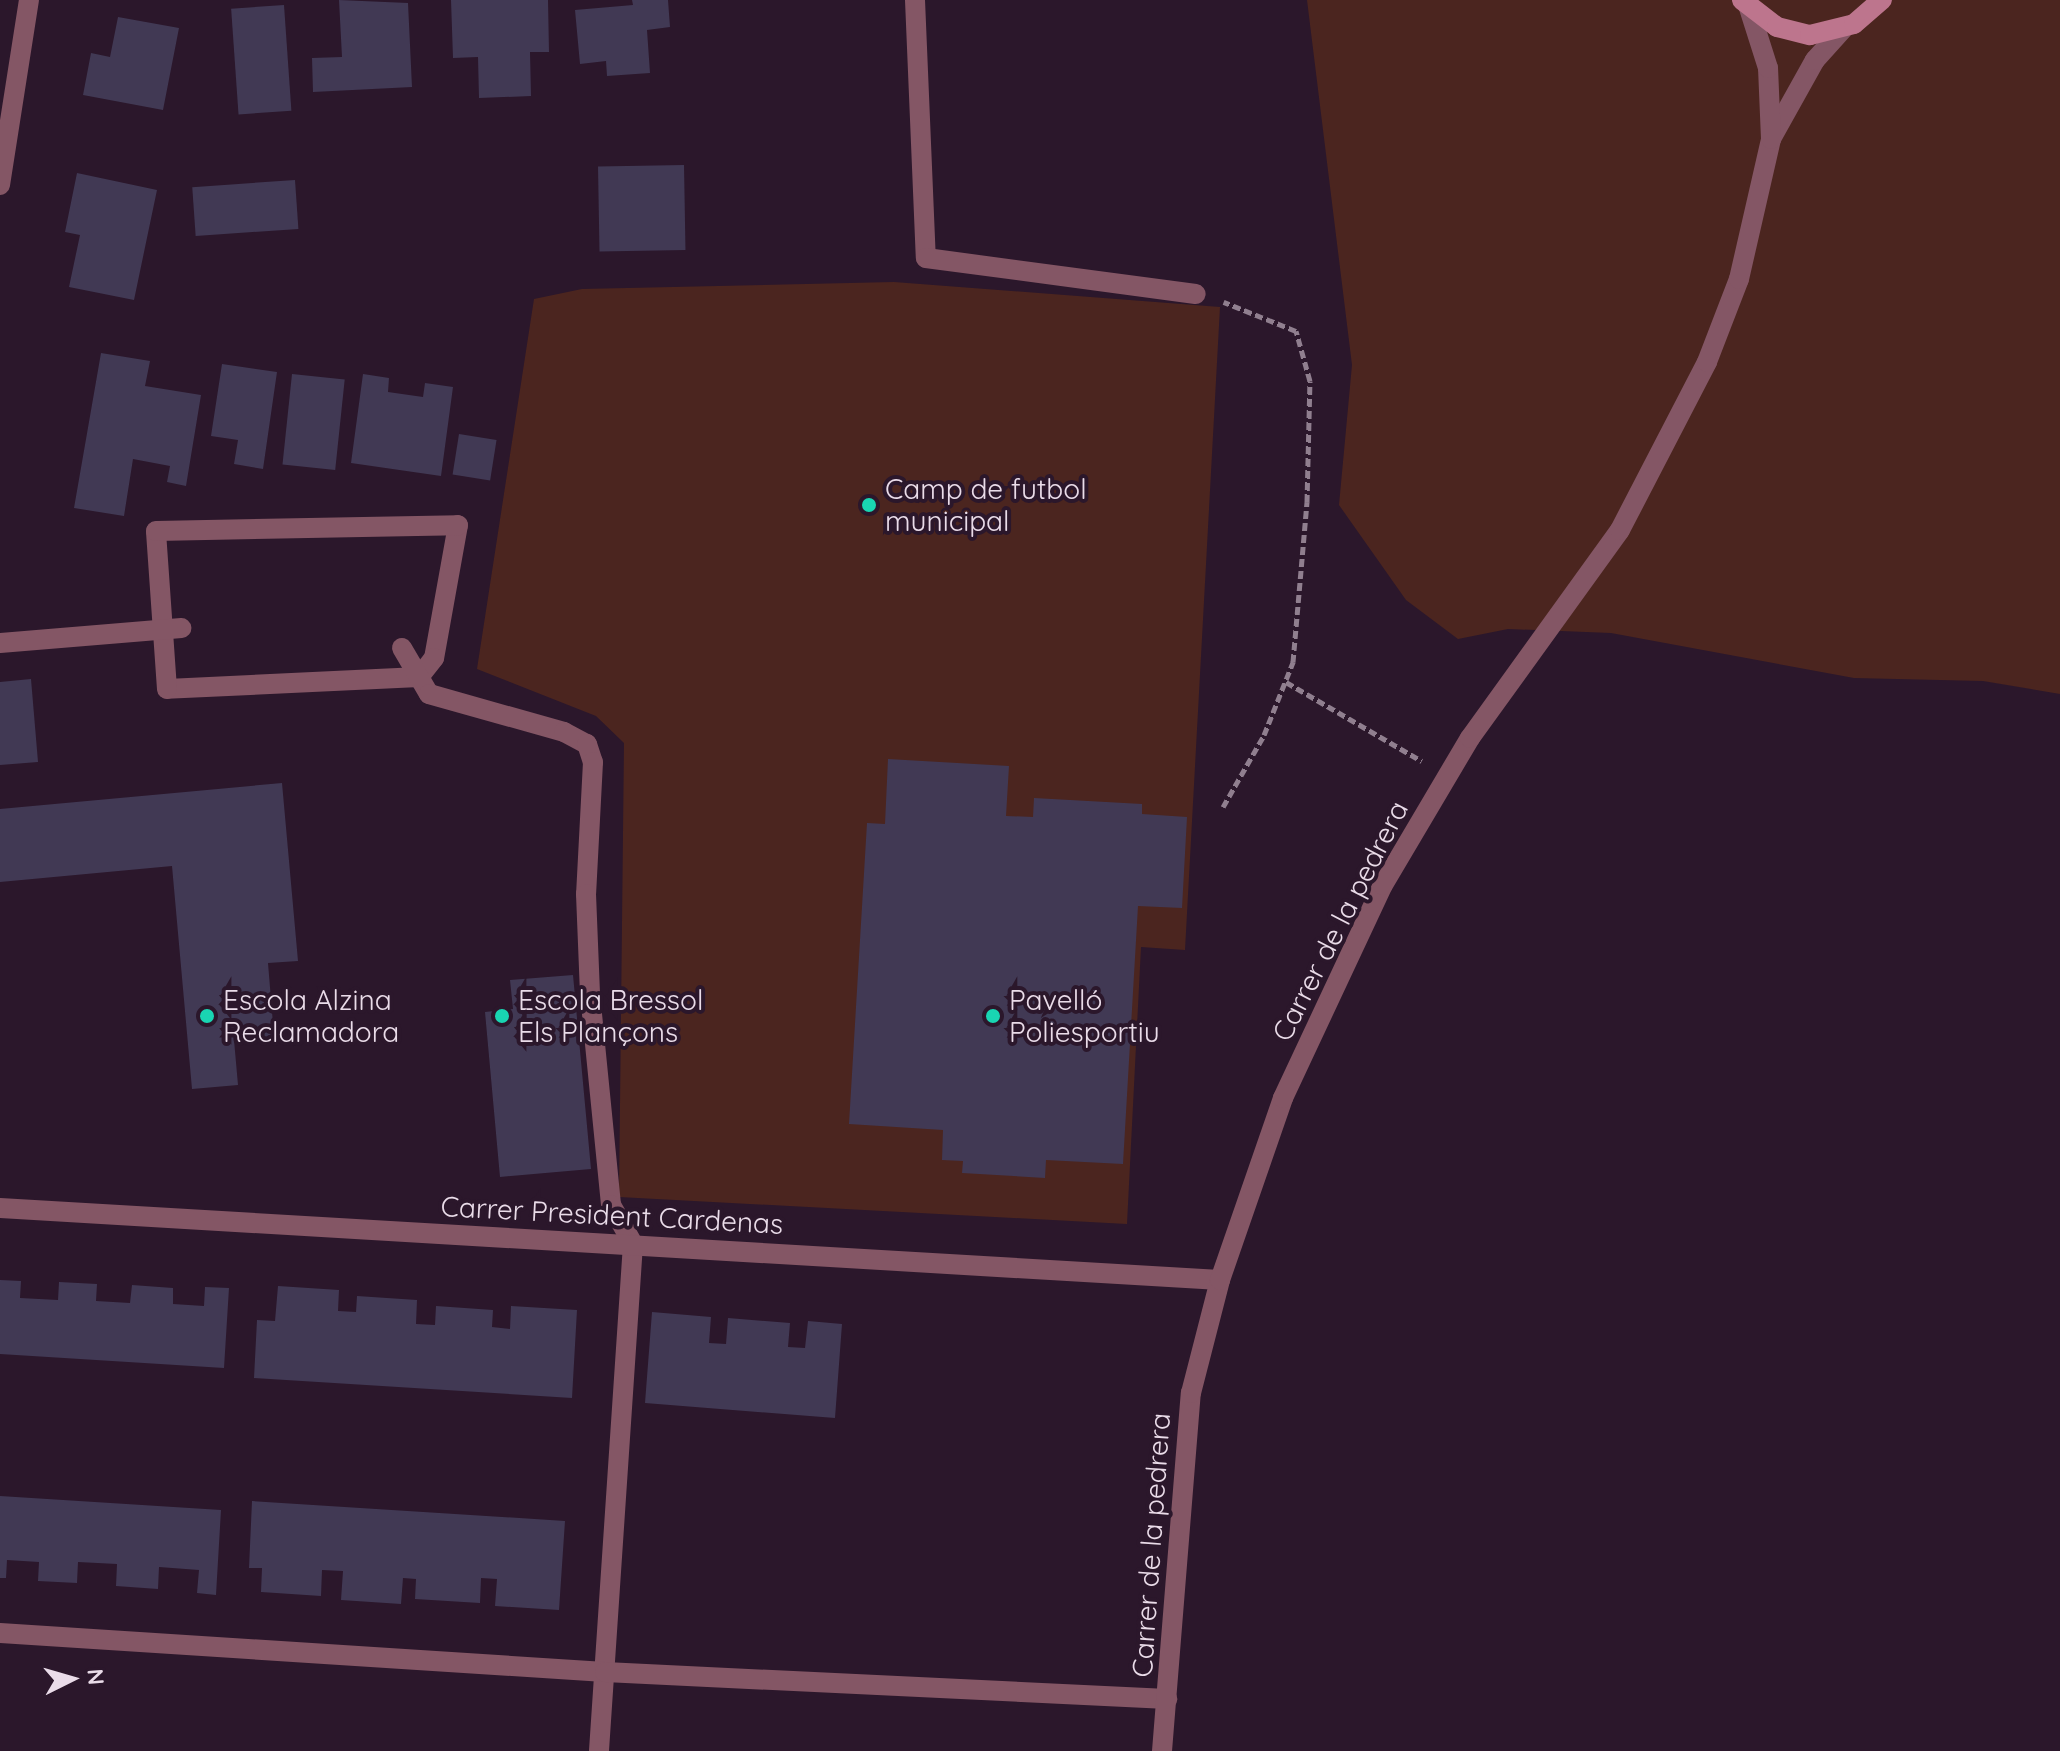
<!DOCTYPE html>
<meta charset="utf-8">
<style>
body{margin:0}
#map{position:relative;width:2060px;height:1751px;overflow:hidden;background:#2b172b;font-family:Quicksand,sans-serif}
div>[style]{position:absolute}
.green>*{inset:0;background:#4b251f}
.building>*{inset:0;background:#413954;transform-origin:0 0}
.path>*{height:5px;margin-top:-2.5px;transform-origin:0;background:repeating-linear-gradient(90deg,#907f8f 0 8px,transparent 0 12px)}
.street>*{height:20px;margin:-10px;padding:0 10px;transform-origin:10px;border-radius:10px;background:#845665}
.secondary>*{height:20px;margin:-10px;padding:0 10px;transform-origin:10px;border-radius:10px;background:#bd758d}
.dots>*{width:22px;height:22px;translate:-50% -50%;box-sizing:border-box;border:4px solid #2b172b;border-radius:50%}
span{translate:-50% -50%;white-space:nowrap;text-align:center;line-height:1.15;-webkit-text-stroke:8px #2b172b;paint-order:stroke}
.poi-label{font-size:28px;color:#eadce9}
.left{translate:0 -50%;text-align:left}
.street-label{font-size:28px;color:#eadce9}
.north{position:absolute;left:32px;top:1639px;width:80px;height:80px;-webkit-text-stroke:6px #2b172b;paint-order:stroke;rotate:85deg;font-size:22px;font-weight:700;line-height:32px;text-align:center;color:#eadce9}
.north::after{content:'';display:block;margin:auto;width:28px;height:36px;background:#eadce9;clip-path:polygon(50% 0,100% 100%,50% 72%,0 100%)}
</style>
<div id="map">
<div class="green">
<i style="clip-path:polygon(1307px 0,2060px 0,2060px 694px,1983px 681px,1854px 678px,1611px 633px,1508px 629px,1458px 639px,1406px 600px,1339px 505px,1352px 365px)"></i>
<i style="clip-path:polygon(894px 282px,1220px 307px,1185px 950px,1141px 947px,1127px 1224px,619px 1197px,624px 743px,596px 716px,477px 669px,534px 299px,582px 289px)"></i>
</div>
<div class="building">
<i style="clip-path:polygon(339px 0,408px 3px,412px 87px,313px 92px,312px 58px,342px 57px)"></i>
<i style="clip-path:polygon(451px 0,548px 0,549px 52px,530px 52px,531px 96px,479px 98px,478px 57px,453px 58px)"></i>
<i style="clip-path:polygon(632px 0,668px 0,670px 27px,647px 30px,650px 73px,607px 76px,606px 61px,580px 64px,575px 10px,633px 5px)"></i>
<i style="left:284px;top:5px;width:106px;height:53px;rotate:86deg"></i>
<i style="clip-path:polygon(118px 17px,179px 28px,163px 110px,83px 95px,91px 53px,110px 57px)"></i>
<i style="left:684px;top:165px;width:85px;height:86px;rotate:89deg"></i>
<i style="clip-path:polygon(77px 173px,157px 190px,134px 300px,69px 287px,80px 235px,65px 232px)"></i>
<i style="left:295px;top:180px;width:49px;height:103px;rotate:86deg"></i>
<i style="clip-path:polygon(101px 353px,150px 361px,145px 386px,201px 395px,186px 486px,167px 482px,170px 466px,133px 459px,124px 516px,74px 508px)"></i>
<i style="clip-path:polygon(222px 364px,277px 372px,263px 469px,234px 464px,238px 440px,211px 436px)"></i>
<i style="left:292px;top:374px;width:53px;height:91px;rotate:6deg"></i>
<i style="clip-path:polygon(363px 374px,389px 378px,388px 392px,423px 397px,425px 383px,453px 387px,441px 476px,351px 463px)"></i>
<i style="left:459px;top:434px;width:38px;height:41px;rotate:9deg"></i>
<i style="clip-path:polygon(31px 679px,38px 762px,0 765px,0 682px)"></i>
<i style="clip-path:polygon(888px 759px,1009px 766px,1006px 816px,1033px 817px,1034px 798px,1142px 804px,1142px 814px,1187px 817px,1182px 908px,1138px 906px,1123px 1164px,1046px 1160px,1045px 1178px,962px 1173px,963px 1161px,942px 1160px,943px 1130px,849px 1124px,867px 823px,885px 824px)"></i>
<i style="clip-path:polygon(282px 783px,298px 961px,268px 963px,274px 1036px,234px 1040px,238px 1085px,192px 1089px,172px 866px,0 882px,0 809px)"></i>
<i style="clip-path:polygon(573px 975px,591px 1169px,500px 1177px,485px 1012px,513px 1009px,510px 980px)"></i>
<i style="clip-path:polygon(0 1280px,21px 1281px,20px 1298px,58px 1300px,59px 1282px,97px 1284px,96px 1301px,130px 1303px,132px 1285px,173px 1288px,173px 1304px,204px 1306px,205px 1287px,229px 1288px,224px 1368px,0 1354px)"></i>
<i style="clip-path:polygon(278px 1286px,339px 1290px,338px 1311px,356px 1312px,357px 1296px,417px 1300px,416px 1324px,435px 1325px,436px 1306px,493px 1310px,492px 1327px,510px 1329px,511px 1306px,577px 1310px,572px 1398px,254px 1378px,257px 1320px,275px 1321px)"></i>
<i style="clip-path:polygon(652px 1312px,711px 1317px,709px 1343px,726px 1344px,728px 1318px,790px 1323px,788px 1347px,805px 1348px,808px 1321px,842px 1324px,835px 1418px,645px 1403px)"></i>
<i style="clip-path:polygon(0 1496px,221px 1510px,216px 1595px,197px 1593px,199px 1570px,159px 1567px,158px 1589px,116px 1586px,117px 1564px,78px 1562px,77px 1583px,38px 1581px,39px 1562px,7px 1560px,6px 1578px,0 1578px)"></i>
<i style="clip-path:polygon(252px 1501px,565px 1521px,559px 1610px,495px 1606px,497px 1579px,481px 1578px,480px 1603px,415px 1599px,416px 1579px,403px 1578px,401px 1604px,341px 1600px,343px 1571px,322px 1570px,321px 1596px,261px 1592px,262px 1568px,249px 1568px)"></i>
</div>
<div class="path">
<i style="left:1286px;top:682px;width:157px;rotate:30.2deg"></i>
<i style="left:1223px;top:807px;width:83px;rotate:-60.3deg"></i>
<i style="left:1264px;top:735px;width:79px;rotate:-68.3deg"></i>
<i style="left:1293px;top:662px;width:161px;rotate:-85deg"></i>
<i style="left:1307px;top:502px;width:121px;rotate:-88.6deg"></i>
<i style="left:1310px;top:381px;width:52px;rotate:-105.6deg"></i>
<i style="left:1296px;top:331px;width:78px;rotate:-158.1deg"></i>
</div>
<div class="street">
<i style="left:915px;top:0;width:258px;rotate:87.6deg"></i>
<i style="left:926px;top:258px;width:272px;rotate:7.6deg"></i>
<i style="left:1771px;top:139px;width:90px;rotate:-60.9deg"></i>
<i style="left:1815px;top:60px;width:42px;rotate:-47.9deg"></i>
<i style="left:0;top:185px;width:187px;rotate:-81.1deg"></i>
<i style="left:458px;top:525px;width:135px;rotate:100.2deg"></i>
<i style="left:434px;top:658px;width:24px;rotate:128deg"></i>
<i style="left:419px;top:677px;width:252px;rotate:177.3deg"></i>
<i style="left:167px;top:689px;width:158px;rotate:-94deg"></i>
<i style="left:156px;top:531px;width:302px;rotate:-1.1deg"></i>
<i style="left:0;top:643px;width:182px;rotate:-4.7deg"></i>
<i style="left:402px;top:648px;width:53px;rotate:59.6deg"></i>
<i style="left:429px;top:694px;width:140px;rotate:15.7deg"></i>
<i style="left:564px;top:732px;width:26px;rotate:28deg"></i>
<i style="left:587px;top:744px;width:19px;rotate:72deg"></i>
<i style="left:593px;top:762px;width:132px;rotate:93deg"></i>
<i style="left:586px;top:894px;width:100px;rotate:87.7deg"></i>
<i style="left:590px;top:994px;width:212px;rotate:84.3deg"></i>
<i style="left:611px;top:1205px;width:45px;rotate:60.6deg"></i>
<i style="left:633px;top:1244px;width:508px;rotate:93.84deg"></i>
<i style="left:0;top:1208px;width:1222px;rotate:3.38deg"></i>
<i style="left:0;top:1633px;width:606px;rotate:3.69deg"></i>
<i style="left:605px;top:1672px;width:563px;rotate:2.75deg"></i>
<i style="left:1162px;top:1751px;width:359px;rotate:-85.4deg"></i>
<i style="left:1191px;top:1393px;width:117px;rotate:-75.6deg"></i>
<i style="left:1220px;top:1280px;width:193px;rotate:-70.9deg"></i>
<i style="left:1283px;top:1098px;width:235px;rotate:-64.9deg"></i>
<i style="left:1383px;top:885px;width:171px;rotate:-59.4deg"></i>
<i style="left:1470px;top:738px;width:256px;rotate:-54.2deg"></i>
<i style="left:1620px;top:530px;width:189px;rotate:-62.6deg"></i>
<i style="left:1707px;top:362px;width:89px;rotate:-68.9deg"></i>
<i style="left:1739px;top:279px;width:144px;rotate:-77.1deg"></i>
<i style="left:1771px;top:139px;width:71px;rotate:-92.4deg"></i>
<i style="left:1768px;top:68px;width:63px;rotate:-107.6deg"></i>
</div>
<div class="secondary">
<i style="left:1742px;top:0;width:44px;rotate:37.6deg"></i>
<i style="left:1777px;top:27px;width:34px;rotate:14deg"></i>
<i style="left:1810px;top:35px;width:45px;rotate:-14deg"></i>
<i style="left:1854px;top:24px;width:37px;rotate:-41deg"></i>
</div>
<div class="dots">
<i style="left:869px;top:505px;background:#19d5b2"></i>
<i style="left:207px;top:1016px;background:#19d5b2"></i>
<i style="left:502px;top:1016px;background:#19d5b2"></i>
<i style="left:993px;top:1016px;background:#19d5b2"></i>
</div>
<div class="poi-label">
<span class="left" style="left:885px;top:505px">Camp de futbol<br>municipal</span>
<span class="left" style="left:223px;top:1016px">Escola Alzina<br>Reclamadora</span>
<span class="left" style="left:518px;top:1016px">Escola Bressol<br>Els Plançons</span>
<span class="left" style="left:1009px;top:1016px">Pavelló<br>Poliesportiu</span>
</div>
<div class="street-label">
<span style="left:1340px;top:921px;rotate:-63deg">Carrer de la pedrera</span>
<span style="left:612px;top:1215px;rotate:3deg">Carrer President Cardenas</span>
<span style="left:1151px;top:1545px;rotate:-86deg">Carrer de la pedrera</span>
</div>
<div class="north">N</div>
</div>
